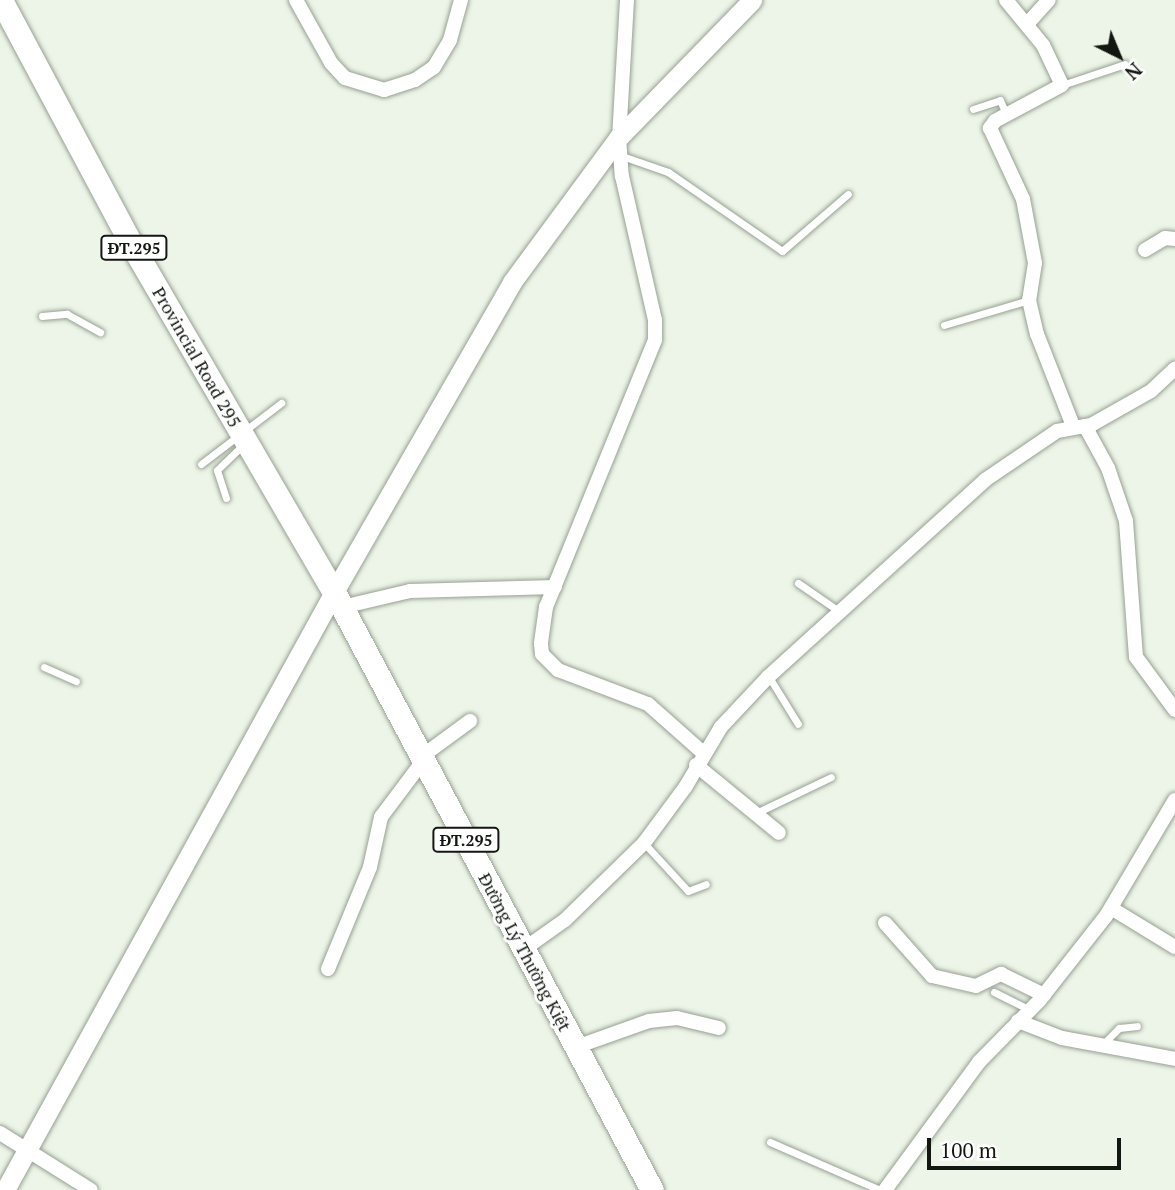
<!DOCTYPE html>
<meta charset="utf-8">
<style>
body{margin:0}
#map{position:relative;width:1175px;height:1190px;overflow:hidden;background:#ecf5e7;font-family:"PT Serif",serif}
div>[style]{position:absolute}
.roads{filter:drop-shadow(0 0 2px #97a093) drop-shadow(0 0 2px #97a093)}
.lane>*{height:7px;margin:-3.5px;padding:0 3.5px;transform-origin:3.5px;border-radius:3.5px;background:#fff}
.street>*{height:14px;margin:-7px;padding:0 7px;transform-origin:7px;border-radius:7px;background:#fff}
.secondary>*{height:19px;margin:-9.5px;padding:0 9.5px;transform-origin:9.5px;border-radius:9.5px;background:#fff}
.primary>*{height:23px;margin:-11.5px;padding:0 11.5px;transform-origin:11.5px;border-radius:11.5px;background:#fff}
span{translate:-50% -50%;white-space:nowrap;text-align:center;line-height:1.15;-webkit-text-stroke:6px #fff;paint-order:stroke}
.shield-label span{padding:2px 5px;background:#fff;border:2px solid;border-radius:5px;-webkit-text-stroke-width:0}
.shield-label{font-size:16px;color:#131712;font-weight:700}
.street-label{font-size:18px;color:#131712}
.north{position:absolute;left:1084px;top:21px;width:70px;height:70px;-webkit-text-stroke:5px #fff;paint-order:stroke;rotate:137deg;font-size:19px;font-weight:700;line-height:28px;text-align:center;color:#131712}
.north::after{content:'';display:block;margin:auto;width:24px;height:32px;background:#131712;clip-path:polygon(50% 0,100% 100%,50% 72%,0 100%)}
.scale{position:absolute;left:927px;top:1138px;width:194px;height:32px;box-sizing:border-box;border:4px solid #131712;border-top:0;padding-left:9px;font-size:21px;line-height:24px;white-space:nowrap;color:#131712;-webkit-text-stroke:5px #fff;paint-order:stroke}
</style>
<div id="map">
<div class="roads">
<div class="lane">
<i style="left:1062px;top:85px;width:66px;rotate:-18.4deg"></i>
<i style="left:973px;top:109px;width:28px;rotate:-18deg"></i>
<i style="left:1000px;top:100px;width:15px;rotate:67deg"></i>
<i style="left:622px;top:156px;width:49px;rotate:19.2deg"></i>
<i style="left:668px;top:172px;width:139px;rotate:34.7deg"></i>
<i style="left:782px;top:251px;width:87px;rotate:-40.8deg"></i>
<i style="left:42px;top:316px;width:25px;rotate:-5deg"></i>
<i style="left:67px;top:314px;width:38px;rotate:29deg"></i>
<i style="left:944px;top:325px;width:89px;rotate:-16.4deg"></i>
<i style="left:201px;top:464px;width:101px;rotate:-37.3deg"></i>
<i style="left:226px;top:498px;width:29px;rotate:-108deg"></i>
<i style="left:217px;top:470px;width:36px;rotate:-44deg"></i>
<i style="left:798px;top:583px;width:51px;rotate:34.6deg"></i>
<i style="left:44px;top:667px;width:35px;rotate:24deg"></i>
<i style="left:769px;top:677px;width:55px;rotate:58.3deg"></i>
<i style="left:756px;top:813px;width:83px;rotate:-25.6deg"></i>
<i style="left:644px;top:843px;width:65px;rotate:47.5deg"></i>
<i style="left:688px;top:891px;width:19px;rotate:-21deg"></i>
<i style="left:994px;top:992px;width:40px;rotate:26.6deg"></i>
<i style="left:1102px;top:1045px;width:24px;rotate:-45deg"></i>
<i style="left:1119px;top:1028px;width:18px;rotate:-6deg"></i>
<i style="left:770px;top:1142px;width:120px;rotate:23.6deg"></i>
</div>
<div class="street">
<i style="left:296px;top:0;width:72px;rotate:60.9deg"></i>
<i style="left:331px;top:63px;width:21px;rotate:47deg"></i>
<i style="left:345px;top:78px;width:41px;rotate:17.1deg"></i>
<i style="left:384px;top:90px;width:33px;rotate:-18deg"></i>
<i style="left:415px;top:80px;width:23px;rotate:-34deg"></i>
<i style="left:434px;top:67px;width:31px;rotate:-59deg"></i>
<i style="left:450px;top:40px;width:41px;rotate:-74.6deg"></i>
<i style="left:627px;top:0;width:137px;rotate:93.3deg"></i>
<i style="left:619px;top:137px;width:39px;rotate:86deg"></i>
<i style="left:622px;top:176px;width:148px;rotate:77.1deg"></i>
<i style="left:655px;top:320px;width:20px;rotate:90deg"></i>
<i style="left:655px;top:340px;width:288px;rotate:112.2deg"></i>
<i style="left:546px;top:607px;width:37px;rotate:98deg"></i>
<i style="left:541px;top:644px;width:10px;rotate:84deg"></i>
<i style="left:542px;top:654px;width:23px;rotate:45deg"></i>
<i style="left:558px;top:670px;width:96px;rotate:20.7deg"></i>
<i style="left:648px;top:704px;width:72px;rotate:41.6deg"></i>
<i style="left:1006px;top:0;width:58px;rotate:50.6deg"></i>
<i style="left:1043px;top:45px;width:44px;rotate:64.6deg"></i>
<i style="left:1062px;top:85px;width:76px;rotate:151.8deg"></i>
<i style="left:995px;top:121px;width:9px;rotate:126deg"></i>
<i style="left:990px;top:128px;width:78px;rotate:65.1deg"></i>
<i style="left:1023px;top:199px;width:65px;rotate:79.4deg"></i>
<i style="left:1035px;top:263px;width:37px;rotate:99deg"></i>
<i style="left:1029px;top:300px;width:35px;rotate:77deg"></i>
<i style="left:1037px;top:334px;width:99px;rotate:68.6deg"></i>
<i style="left:1028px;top:23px;width:31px;rotate:-48deg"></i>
<i style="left:1145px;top:250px;width:23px;rotate:-31deg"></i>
<i style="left:1165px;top:238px;width:10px;rotate:6deg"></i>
<i style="left:1085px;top:426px;width:48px;rotate:61.3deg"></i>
<i style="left:1108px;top:468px;width:56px;rotate:71.2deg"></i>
<i style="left:1126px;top:521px;width:136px;rotate:85.8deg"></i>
<i style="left:1136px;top:657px;width:66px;rotate:53.7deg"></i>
<i style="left:342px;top:607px;width:70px;rotate:-13.2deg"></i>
<i style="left:410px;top:591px;width:145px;rotate:-1.6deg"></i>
<i style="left:421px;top:757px;width:61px;rotate:-36.3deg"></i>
<i style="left:696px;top:765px;width:107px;rotate:39.3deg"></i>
<i style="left:1111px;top:908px;width:75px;rotate:31.4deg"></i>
<i style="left:885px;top:923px;width:71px;rotate:48.4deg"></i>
<i style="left:932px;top:976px;width:45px;rotate:12.8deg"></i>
<i style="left:976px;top:986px;width:28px;rotate:-26deg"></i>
<i style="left:1001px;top:974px;width:48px;rotate:26deg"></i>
<i style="left:524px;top:949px;width:50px;rotate:-35.3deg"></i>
<i style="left:565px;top:920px;width:110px;rotate:-44.3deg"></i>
<i style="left:644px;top:843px;width:71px;rotate:-53.6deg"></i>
<i style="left:686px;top:786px;width:69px;rotate:-59.3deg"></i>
<i style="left:721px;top:727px;width:69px;rotate:-46.8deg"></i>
<i style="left:768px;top:677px;width:293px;rotate:-42.2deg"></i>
<i style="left:985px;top:480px;width:87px;rotate:-34.2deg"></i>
<i style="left:1057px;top:431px;width:35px;rotate:-10deg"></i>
<i style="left:1091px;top:425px;width:69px;rotate:-29.5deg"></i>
<i style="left:1151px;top:391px;width:33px;rotate:-43deg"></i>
<i style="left:328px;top:969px;width:110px;rotate:-67.6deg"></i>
<i style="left:370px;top:867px;width:51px;rotate:-77.6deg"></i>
<i style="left:381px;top:817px;width:70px;rotate:-53.1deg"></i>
<i style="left:1018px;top:1021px;width:47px;rotate:21.1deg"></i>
<i style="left:1062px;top:1038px;width:115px;rotate:10.5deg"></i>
<i style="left:576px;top:1047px;width:77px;rotate:-19.6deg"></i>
<i style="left:649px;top:1021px;width:28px;rotate:-6deg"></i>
<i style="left:677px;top:1018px;width:43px;rotate:13.4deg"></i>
<i style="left:0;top:1133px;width:107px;rotate:32.1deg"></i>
<i style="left:885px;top:1190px;width:159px;rotate:-53.7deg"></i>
<i style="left:979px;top:1062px;width:86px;rotate:-45.5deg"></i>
<i style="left:1039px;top:1001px;width:108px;rotate:-51.8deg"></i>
<i style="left:1106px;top:916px;width:135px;rotate:-59.3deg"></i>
</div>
<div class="secondary">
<i style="left:5px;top:1190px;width:683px;rotate:-61.18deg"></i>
<i style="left:334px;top:592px;width:357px;rotate:-60.1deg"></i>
<i style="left:512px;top:282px;width:180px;rotate:-53.6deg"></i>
<i style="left:619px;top:137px;width:191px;rotate:-45.8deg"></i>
</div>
<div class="primary">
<i style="left:1px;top:0;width:274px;rotate:61.9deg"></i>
<i style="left:130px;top:242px;width:405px;rotate:59.8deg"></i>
<i style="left:334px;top:592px;width:677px;rotate:62deg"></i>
</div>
</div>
<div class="shield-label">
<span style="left:134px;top:248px">ĐT.295</span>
<span style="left:466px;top:840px">ĐT.295</span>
</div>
<div class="street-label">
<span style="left:197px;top:357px;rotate:60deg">Provincial Road 295</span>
<span style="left:525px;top:952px;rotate:62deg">Đường Lý Thường Kiệt</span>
</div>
<div class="north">N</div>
<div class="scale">100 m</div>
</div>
